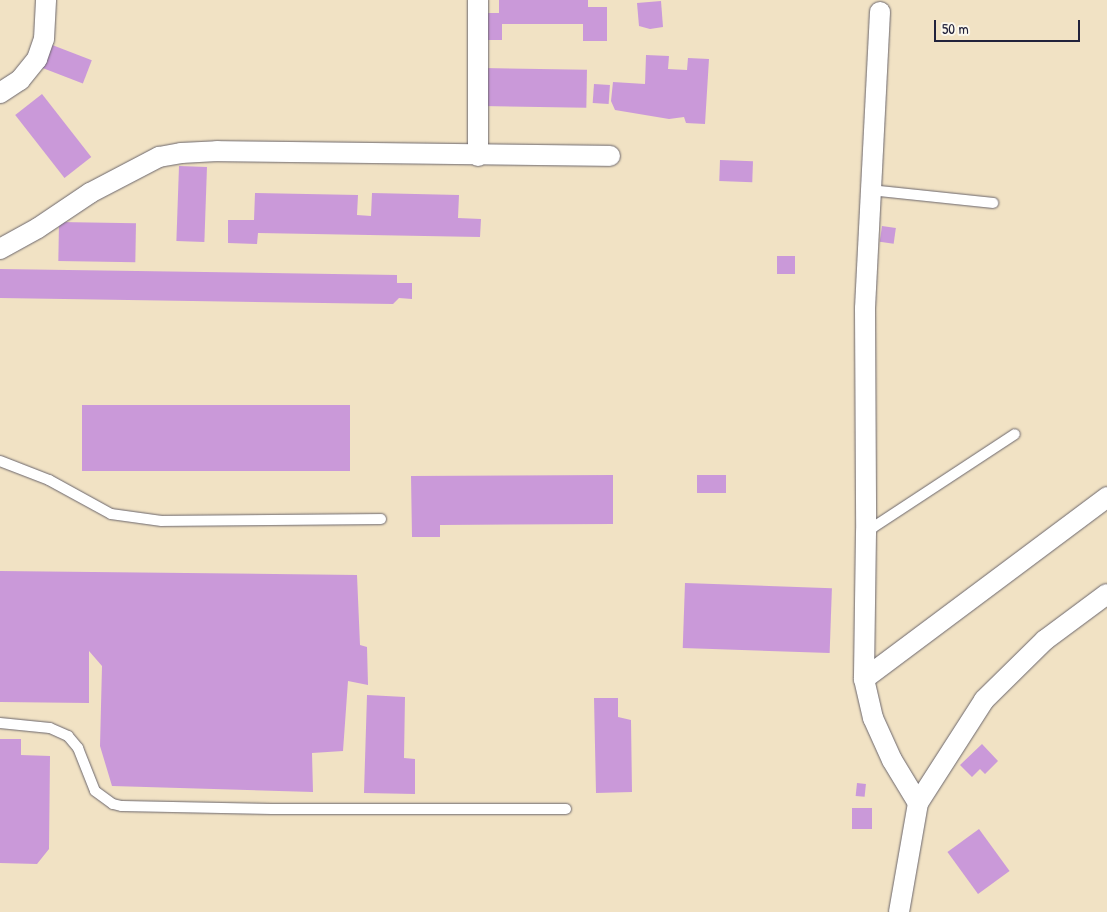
<!DOCTYPE html>
<style>
body{margin:0}
#map{position:relative;width:1107px;height:912px;overflow:hidden;background:#f1e2c4;font-family:"Patrick Hand",sans-serif}
div>[style]{position:absolute}
.building>*{inset:0;background:#ca99d9;transform-origin:0 0}
.roads{filter:drop-shadow(0 0 1px #6a656b) drop-shadow(0 0 1px #6a656b)}
.service>*{height:10px;margin:-5px;padding:0 5px;transform-origin:5px;border-radius:5px;background:#fff}
.minor>*{height:20px;margin:-10px;padding:0 10px;transform-origin:10px;border-radius:10px;background:#fff}
span{translate:-50% -50%;white-space:nowrap;text-align:center;line-height:1.15;-webkit-text-stroke:4px #fbf7ec;paint-order:stroke}
.scale{position:absolute;left:934px;top:20px;width:146px;height:22px;box-sizing:border-box;border:2px solid #22223b;border-top:0;padding-left:6px;font-size:15px;line-height:18px;white-space:nowrap;color:#22223b;-webkit-text-stroke:4px #fbf7ec;paint-order:stroke}
</style>
<div id="map">
<div class="building">
<i style="clip-path:polygon(499px 0,588px 0,588px 7px,607px 7px,607px 41px,583px 41px,583px 24px,502px 24px,502px 40px,479px 40px,479px 13px,499px 13px)"></i>
<i style="clip-path:polygon(661px 1px,663px 27px,650px 29px,639px 26px,637px 3px)"></i>
<i style="left:47px;top:43px;width:48px;height:25px;rotate:21deg"></i>
<i style="clip-path:polygon(646px 55px,669px 56px,668px 69px,687px 70px,688px 58px,709px 59px,705px 124px,686px 123px,684px 117px,669px 119px,615px 110px,611px 101px,613px 82px,645px 84px)"></i>
<i style="left:483px;top:68px;width:104px;height:38px;rotate:1deg"></i>
<i style="left:594px;top:84px;width:16px;height:19px;rotate:4deg"></i>
<i style="left:42px;top:94px;width:80px;height:34px;rotate:52deg"></i>
<i style="left:720px;top:160px;width:33px;height:21px;rotate:2deg"></i>
<i style="left:179px;top:166px;width:28px;height:75px;rotate:2deg"></i>
<i style="clip-path:polygon(255px 193px,358px 195px,357px 215px,371px 216px,372px 193px,459px 195px,458px 218px,481px 219px,480px 237px,258px 233px,257px 244px,228px 243px,228px 220px,254px 220px)"></i>
<i style="left:59px;top:222px;width:77px;height:39px;rotate:1deg"></i>
<i style="left:882px;top:226px;width:14px;height:16px;rotate:8deg"></i>
<i style="left:777px;top:256px;width:18px;height:18px"></i>
<i style="clip-path:polygon(0 269px,397px 275px,397px 283px,412px 283px,412px 299px,399px 298px,393px 304px,0 298px)"></i>
<i style="left:82px;top:405px;width:268px;height:66px"></i>
<i style="clip-path:polygon(613px 475px,613px 524px,440px 525px,440px 537px,412px 537px,411px 476px)"></i>
<i style="left:697px;top:475px;width:29px;height:18px"></i>
<i style="clip-path:polygon(0 571px,357px 575px,360px 645px,367px 647px,368px 685px,348px 681px,343px 751px,312px 753px,313px 792px,112px 786px,100px 746px,102px 666px,89px 651px,89px 703px,0 702px)"></i>
<i style="left:685px;top:583px;width:147px;height:65px;rotate:2deg"></i>
<i style="clip-path:polygon(367px 695px,405px 697px,404px 758px,415px 759px,415px 794px,364px 793px)"></i>
<i style="clip-path:polygon(594px 698px,618px 698px,618px 717px,631px 720px,632px 792px,596px 793px)"></i>
<i style="clip-path:polygon(0 739px,21px 739px,21px 755px,50px 756px,49px 849px,37px 864px,0 863px)"></i>
<i style="clip-path:polygon(982px 744px,998px 761px,985px 774px,980px 769px,972px 777px,960px 765px)"></i>
<i style="left:857px;top:783px;width:9px;height:13px;rotate:6deg"></i>
<i style="left:852px;top:808px;width:20px;height:21px"></i>
<i style="left:979px;top:829px;width:52px;height:39px;rotate:54deg"></i>
</div>
<div class="roads">
<div class="service">
<i style="left:870px;top:190px;width:124px;rotate:6deg"></i>
<i style="left:0;top:461px;width:53px;rotate:21.2deg"></i>
<i style="left:49px;top:480px;width:71px;rotate:28.7deg"></i>
<i style="left:111px;top:514px;width:51px;rotate:7.8deg"></i>
<i style="left:162px;top:521px;width:219px;rotate:-0.5deg"></i>
<i style="left:866px;top:532px;width:178px;rotate:-33.3deg"></i>
<i style="left:0;top:723px;width:50px;rotate:5.7deg"></i>
<i style="left:50px;top:728px;width:20px;rotate:24deg"></i>
<i style="left:68px;top:736px;width:16px;rotate:50deg"></i>
<i style="left:78px;top:748px;width:46px;rotate:68.4deg"></i>
<i style="left:95px;top:791px;width:22px;rotate:36deg"></i>
<i style="left:113px;top:804px;width:9px;rotate:13deg"></i>
<i style="left:122px;top:806px;width:150px;rotate:1.1deg"></i>
<i style="left:272px;top:809px;width:294px"></i>
</div>
<div class="minor">
<i style="left:880px;top:12px;width:297px;rotate:92.9deg"></i>
<i style="left:865px;top:309px;width:223px;rotate:89.7deg"></i>
<i style="left:866px;top:532px;width:147px;rotate:90.8deg"></i>
<i style="left:864px;top:679px;width:40px;rotate:77deg"></i>
<i style="left:873px;top:718px;width:46px;rotate:65.7deg"></i>
<i style="left:892px;top:760px;width:50px;rotate:58.8deg"></i>
<i style="left:0;top:93px;width:24px;rotate:-33deg"></i>
<i style="left:20px;top:80px;width:27px;rotate:-51deg"></i>
<i style="left:37px;top:59px;width:21px;rotate:-71deg"></i>
<i style="left:44px;top:39px;width:39px;rotate:-87deg"></i>
<i style="left:478px;top:156px;width:156px;rotate:-90deg"></i>
<i style="left:0;top:249px;width:43px;rotate:-28.9deg"></i>
<i style="left:38px;top:228px;width:63px;rotate:-33.9deg"></i>
<i style="left:90px;top:193px;width:78px;rotate:-27.6deg"></i>
<i style="left:159px;top:157px;width:22px;rotate:-10deg"></i>
<i style="left:181px;top:153px;width:36px;rotate:-3deg"></i>
<i style="left:217px;top:151px;width:393px;rotate:0.7deg"></i>
<i style="left:864px;top:679px;width:304px;rotate:-36.8deg"></i>
<i style="left:899px;top:912px;width:111px;rotate:-80.1deg"></i>
<i style="left:918px;top:803px;width:122px;rotate:-57.3deg"></i>
<i style="left:984px;top:700px;width:86px;rotate:-44.5deg"></i>
<i style="left:1045px;top:640px;width:77px;rotate:-36.6deg"></i>
</div>
</div>
<div class="scale">50 m</div>
</div>
